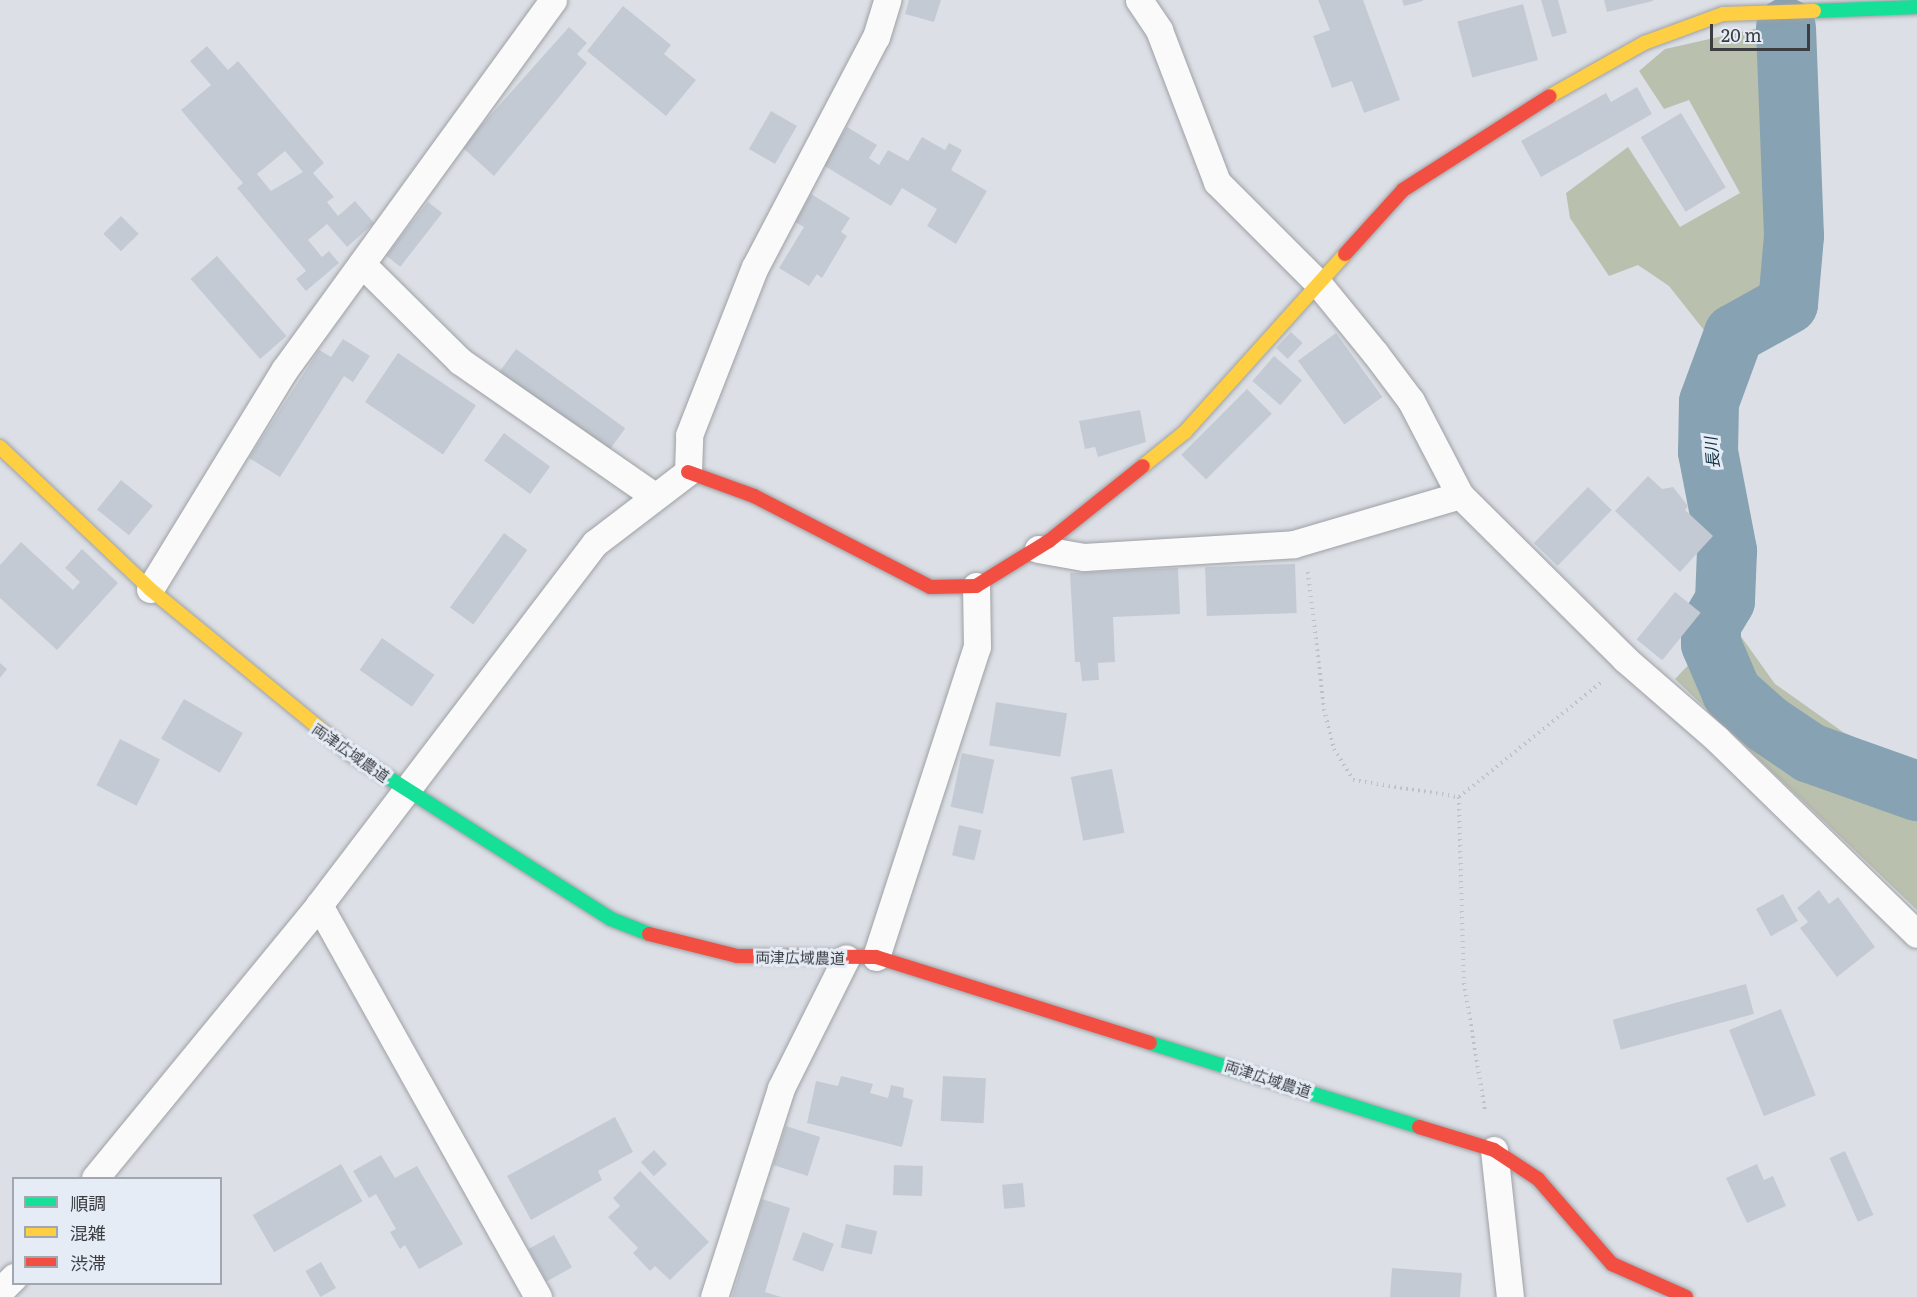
<!DOCTYPE html>
<meta charset="utf-8">
<style>
body{margin:0}
#map{position:relative;width:1917px;height:1297px;overflow:hidden;background:#dce0e6;font-family:Literata,"Noto Sans JP",serif}
div>[style]{position:absolute}
.forest>*{inset:0;background:#b9c0ae}
.river>*{height:60px;margin:-30px;padding:0 30px;transform-origin:30px;border-radius:30px;background:#87a2b2}
.building>*{inset:0;background:#c4cad3;transform-origin:0 0}
.path>*{height:4px;margin-top:-2px;transform-origin:0;background:repeating-linear-gradient(90deg,#c0c1c3 0 1.5px,transparent 0 6px)}
.roads{filter:drop-shadow(0 0 2px #9ea0a5) drop-shadow(0 0 2px #9ea0a5)}
.street>*{height:27px;margin:-13.5px;padding:0 13.5px;transform-origin:13.5px;border-radius:13.5px;background:#fafafb}
.fast>*{height:14px;margin:-7px;padding:0 7px;transform-origin:7px;border-radius:7px;background:#16e098}
.slow>*{height:14px;margin:-7px;padding:0 7px;transform-origin:7px;border-radius:7px;background:#ffcf43}
.jam>*{height:14px;margin:-7px;padding:0 7px;transform-origin:7px;border-radius:7px;background:#f24e42}
span{translate:-50% -50%;white-space:nowrap;text-align:center;line-height:1.15;-webkit-text-stroke:6px #e6ecf6;paint-order:stroke}
.street-label{font-size:15px;color:#3b3d41}
.water-label{font-size:16px;color:#0e2f40;font-style:italic}
.legend{position:absolute;left:12px;top:1177px;width:210px;height:108px;box-sizing:border-box;background:#e6ecf6;border:2px solid #a2a6ae;margin:0;padding:8px 10px;list-style:none;font-size:18px;color:#3b3d41}
.legend li{display:flex;align-items:center;gap:12px;height:30px}
.legend b{width:30px;border:2px solid #a2a6ae}
.scale{position:absolute;left:1710px;top:24px;width:100px;height:27px;box-sizing:border-box;border:3px solid #3b3d41;border-top:0;padding-left:8px;font-size:18px;line-height:21px;white-space:nowrap;color:#3b3d41;-webkit-text-stroke:4px #e6ecf6;paint-order:stroke}
</style>
<div id="map">
<div class="forest">
<i style="clip-path:polygon(1772px 25px,1783px 225px,1778px 282px,1707px 334px,1669px 286px,1638px 265px,1609px 276px,1570px 218px,1566px 193px,1628px 147px,1680px 227px,1740px 193px,1689px 100px,1664px 109px,1639px 71px,1665px 49px)"></i>
<i style="clip-path:polygon(1730px 621px,1775px 684px,1843px 732px,1917px 766px,1917px 910px,1675px 679px)"></i>
</div>
<div class="river">
<i style="left:1786px;top:28px;width:208px;rotate:87.8deg"></i>
<i style="left:1794px;top:236px;width:68px;rotate:95deg"></i>
<i style="left:1788px;top:304px;width:62px;rotate:150.9deg"></i>
<i style="left:1734px;top:334px;width:72px;rotate:110.2deg"></i>
<i style="left:1709px;top:402px;width:50px;rotate:91.1deg"></i>
<i style="left:1708px;top:452px;width:101px;rotate:79.1deg"></i>
<i style="left:1727px;top:551px;width:50px;rotate:92.3deg"></i>
<i style="left:1725px;top:601px;width:27px;rotate:121deg"></i>
<i style="left:1711px;top:624px;width:20px;rotate:90deg"></i>
<i style="left:1711px;top:644px;width:53px;rotate:66.8deg"></i>
<i style="left:1732px;top:693px;width:47px;rotate:41.5deg"></i>
<i style="left:1767px;top:724px;width:52px;rotate:34deg"></i>
<i style="left:1810px;top:753px;width:114px;rotate:19.6deg"></i>
</div>
<div class="building">
<i style="clip-path:polygon(909px 0,941px 0,934px 22px,905px 14px)"></i>
<i style="clip-path:polygon(1318px 0,1363px 0,1400px 100px,1364px 113px,1352px 81px,1332px 88px,1313px 36px,1330px 30px)"></i>
<i style="clip-path:polygon(1402px 0,1423px 0,1423px 1px,1404px 6px)"></i>
<i style="clip-path:polygon(1541px 0,1558px 0,1567px 33px,1552px 37px)"></i>
<i style="clip-path:polygon(1604px 0,1653px 0,1653px 1px,1607px 12px)"></i>
<i style="left:1523px;top:4px;width:58px;height:68px;rotate:75deg"></i>
<i style="clip-path:polygon(623px 6px,671px 45px,664px 54px,696px 80px,666px 116px,587px 51px)"></i>
<i style="clip-path:polygon(569px 27px,587px 43px,577px 54px,587px 63px,494px 176px,462px 147px)"></i>
<i style="clip-path:polygon(evenodd,207px 46px,228px 70px,238px 61px,324px 163px,313px 173px,334px 197px,327px 202px,338px 216px,355px 201px,374px 223px,347px 247px,327px 224px,308px 240px,322px 257px,329px 251px,339px 263px,306px 291px,296px 279px,306px 271px,237px 188px,243px 183px,181px 110px,211px 85px,190px 61px,207px 46px,285px 151px,303px 172px,271px 191px,257px 174px,285px 151px)"></i>
<i style="clip-path:polygon(1637px 87px,1652px 114px,1541px 177px,1521px 141px,1606px 93px,1611px 102px)"></i>
<i style="left:771px;top:111px;width:30px;height:44px;rotate:30deg"></i>
<i style="left:1681px;top:113px;width:87px;height:47px;rotate:59deg"></i>
<i style="clip-path:polygon(847px 127px,877px 145px,869px 158px,879px 165px,888px 150px,908px 161px,922px 137px,945px 150px,949px 143px,962px 150px,951px 170px,987px 191px,956px 244px,927px 226px,937px 209px,902px 188px,891px 206px,823px 165px)"></i>
<i style="clip-path:polygon(811px 194px,850px 218px,841px 232px,847px 236px,822px 278px,817px 274px,809px 286px,779px 268px,804px 227px,795px 222px)"></i>
<i style="left:428px;top:202px;width:18px;height:68px;rotate:38deg"></i>
<i style="left:121px;top:216px;width:25px;height:25px;rotate:45deg"></i>
<i style="left:217px;top:256px;width:106px;height:35px;rotate:49deg"></i>
<i style="left:1291px;top:332px;width:16px;height:22px;rotate:43deg"></i>
<i style="left:1336px;top:333px;width:79px;height:47px;rotate:54deg"></i>
<i style="clip-path:polygon(343px 339px,370px 356px,353px 382px,344px 376px,280px 477px,249px 458px,319px 350px,331px 357px)"></i>
<i style="left:516px;top:349px;width:135px;height:29px;rotate:36deg"></i>
<i style="left:398px;top:353px;width:94px;height:59px;rotate:34deg"></i>
<i style="left:1274px;top:356px;width:37px;height:33px;rotate:41deg"></i>
<i style="left:1247px;top:389px;width:35px;height:93px;rotate:45deg"></i>
<i style="clip-path:polygon(1140px 410px,1146px 442px,1098px 457px,1095px 447px,1085px 449px,1079px 421px)"></i>
<i style="left:504px;top:433px;width:57px;height:34px;rotate:36deg"></i>
<i style="clip-path:polygon(1648px 476px,1662px 489px,1673px 487px,1688px 506px,1685px 510px,1713px 536px,1680px 572px,1615px 511px)"></i>
<i style="left:121px;top:480px;width:41px;height:38px;rotate:39deg"></i>
<i style="left:1588px;top:487px;width:33px;height:78px;rotate:44deg"></i>
<i style="left:504px;top:533px;width:29px;height:92px;rotate:36deg"></i>
<i style="clip-path:polygon(21px 542px,73px 590px,80px 582px,65px 568px,82px 549px,118px 583px,57px 650px,0 598px,0 565px)"></i>
<i style="left:1295px;top:564px;width:49px;height:90px;rotate:88deg"></i>
<i style="clip-path:polygon(1178px 568px,1180px 614px,1113px 617px,1115px 662px,1098px 663px,1099px 680px,1082px 681px,1080px 662px,1075px 662px,1070px 573px)"></i>
<i style="left:1675px;top:592px;width:33px;height:61px;rotate:39deg"></i>
<i style="left:382px;top:638px;width:64px;height:39px;rotate:35deg"></i>
<i style="clip-path:polygon(0 663px,7px 669px,0 678px)"></i>
<i style="left:184px;top:699px;width:68px;height:46px;rotate:30deg"></i>
<i style="left:996px;top:702px;width:72px;height:44px;rotate:9deg"></i>
<i style="left:120px;top:739px;width:45px;height:52px;rotate:27deg"></i>
<i style="left:962px;top:753px;width:33px;height:55px;rotate:12deg"></i>
<i style="left:1112px;top:769px;width:65px;height:42px;rotate:79deg"></i>
<i style="left:959px;top:825px;width:23px;height:31px;rotate:13deg"></i>
<i style="clip-path:polygon(1819px 890px,1829px 904px,1838px 897px,1875px 947px,1837px 977px,1800px 928px,1808px 922px,1797px 908px)"></i>
<i style="left:1783px;top:894px;width:31px;height:31px;rotate:61deg"></i>
<i style="left:1746px;top:984px;width:31px;height:138px;rotate:75deg"></i>
<i style="left:1781px;top:1009px;width:93px;height:56px;rotate:68deg"></i>
<i style="clip-path:polygon(841px 1076px,873px 1084px,870px 1093px,888px 1098px,891px 1085px,904px 1088px,903px 1097px,913px 1100px,902px 1147px,807px 1123px,816px 1081px,838px 1086px)"></i>
<i style="left:943px;top:1076px;width:43px;height:45px;rotate:3deg"></i>
<i style="clip-path:polygon(615px 1117px,633px 1152px,598px 1171px,602px 1180px,531px 1220px,507px 1176px)"></i>
<i style="left:786px;top:1126px;width:36px;height:41px;rotate:18deg"></i>
<i style="left:654px;top:1150px;width:19px;height:18px;rotate:47deg"></i>
<i style="left:1845px;top:1151px;width:70px;height:17px;rotate:66deg"></i>
<i style="clip-path:polygon(381px 1155px,395px 1178px,417px 1166px,463px 1244px,419px 1269px,405px 1245px,400px 1249px,390px 1232px,396px 1229px,376px 1194px,369px 1198px,353px 1171px)"></i>
<i style="left:341px;top:1164px;width:43px;height:102px;rotate:60deg"></i>
<i style="clip-path:polygon(1757px 1164px,1764px 1180px,1773px 1176px,1786px 1206px,1747px 1223px,1726px 1178px)"></i>
<i style="left:894px;top:1165px;width:29px;height:30px;rotate:2deg"></i>
<i style="clip-path:polygon(640px 1171px,709px 1242px,670px 1280px,655px 1266px,650px 1271px,633px 1253px,638px 1248px,608px 1217px,620px 1206px,613px 1198px)"></i>
<i style="left:1023px;top:1183px;width:24px;height:21px;rotate:85deg"></i>
<i style="clip-path:polygon(762px 1199px,790px 1208px,765px 1292px,781px 1297px,732px 1297px)"></i>
<i style="left:846px;top:1224px;width:32px;height:24px;rotate:13deg"></i>
<i style="left:803px;top:1232px;width:33px;height:30px;rotate:21deg"></i>
<i style="left:554px;top:1235px;width:37px;height:29px;rotate:61deg"></i>
<i style="left:321px;top:1262px;width:30px;height:18px;rotate:60deg"></i>
<i style="clip-path:polygon(1392px 1268px,1462px 1273px,1460px 1297px,1390px 1297px)"></i>
</div>
<div class="path">
<i style="left:1308px;top:572px;width:138px;rotate:83.3deg"></i>
<i style="left:1324px;top:709px;width:41px;rotate:76deg"></i>
<i style="left:1334px;top:749px;width:36px;rotate:58deg"></i>
<i style="left:1353px;top:780px;width:107px;rotate:9.1deg"></i>
<i style="left:1459px;top:797px;width:185px;rotate:-38.9deg"></i>
<i style="left:1459px;top:797px;width:186px;rotate:88.5deg"></i>
<i style="left:1464px;top:983px;width:130px;rotate:80.7deg"></i>
</div>
<div class="roads">
<div class="street">
<i style="left:1139px;top:0;width:36px;rotate:56deg"></i>
<i style="left:1159px;top:30px;width:163px;rotate:69.1deg"></i>
<i style="left:1217px;top:182px;width:141px;rotate:45deg"></i>
<i style="left:1317px;top:282px;width:92px;rotate:50.8deg"></i>
<i style="left:1375px;top:353px;width:60px;rotate:53.1deg"></i>
<i style="left:1411px;top:401px;width:106px;rotate:62.5deg"></i>
<i style="left:1460px;top:495px;width:233px;rotate:44.8deg"></i>
<i style="left:1625px;top:659px;width:122px;rotate:41deg"></i>
<i style="left:1717px;top:739px;width:279px;rotate:44.3deg"></i>
<i style="left:362px;top:264px;width:138px;rotate:44.7deg"></i>
<i style="left:460px;top:361px;width:235px;rotate:34.8deg"></i>
<i style="left:1038px;top:549px;width:47px;rotate:9.9deg"></i>
<i style="left:1084px;top:557px;width:210px;rotate:-3.5deg"></i>
<i style="left:1294px;top:544px;width:173px;rotate:-16.4deg"></i>
<i style="left:150px;top:589px;width:258px;rotate:-58.5deg"></i>
<i style="left:285px;top:369px;width:456px;rotate:-54deg"></i>
<i style="left:319px;top:905px;width:449px;rotate:60.8deg"></i>
<i style="left:876px;top:957px;width:326px;rotate:-72deg"></i>
<i style="left:977px;top:647px;width:61px;rotate:-90.9deg"></i>
<i style="left:1494px;top:1150px;width:148px;rotate:83.8deg"></i>
<i style="left:95px;top:1178px;width:353px;rotate:-50.6deg"></i>
<i style="left:319px;top:905px;width:455px;rotate:-52.7deg"></i>
<i style="left:595px;top:543px;width:117px;rotate:-37.4deg"></i>
<i style="left:688px;top:472px;width:37px;rotate:-88deg"></i>
<i style="left:689px;top:435px;width:180px;rotate:-68.6deg"></i>
<i style="left:755px;top:267px;width:260px;rotate:-62.3deg"></i>
<i style="left:876px;top:37px;width:39px;rotate:-73deg"></i>
<i style="left:0;top:1291px;width:20px;rotate:-45deg"></i>
<i style="left:714px;top:1297px;width:219px;rotate:-72.2deg"></i>
<i style="left:781px;top:1088px;width:145px;rotate:-63.4deg"></i>
</div>
<div class="fast">
<i style="left:1814px;top:11px;width:103px;rotate:-2.2deg"></i>
<i style="left:351px;top:754px;width:308px;rotate:32.4deg"></i>
<i style="left:611px;top:919px;width:41px;rotate:21.5deg"></i>
<i style="left:1150px;top:1043px;width:282px;rotate:17.3deg"></i>
</div>
<div class="slow">
<i style="left:1550px;top:96px;width:108px;rotate:-29.4deg"></i>
<i style="left:1644px;top:43px;width:84px;rotate:-20.2deg"></i>
<i style="left:1723px;top:14px;width:91px;rotate:-1.9deg"></i>
<i style="left:0;top:447px;width:207px;rotate:43.4deg"></i>
<i style="left:150px;top:589px;width:260px;rotate:39.4deg"></i>
<i style="left:1143px;top:466px;width:54px;rotate:-39deg"></i>
<i style="left:1185px;top:432px;width:239px;rotate:-48deg"></i>
</div>
<div class="jam">
<i style="left:1345px;top:254px;width:86px;rotate:-47.8deg"></i>
<i style="left:1403px;top:190px;width:174px;rotate:-32.6deg"></i>
<i style="left:688px;top:472px;width:70px;rotate:20deg"></i>
<i style="left:754px;top:496px;width:198px;rotate:27.3deg"></i>
<i style="left:930px;top:587px;width:46px;rotate:-1.2deg"></i>
<i style="left:976px;top:586px;width:86px;rotate:-31.7deg"></i>
<i style="left:1049px;top:541px;width:120px;rotate:-38.6deg"></i>
<i style="left:649px;top:934px;width:91px;rotate:14deg"></i>
<i style="left:737px;top:956px;width:139px;rotate:0.4deg"></i>
<i style="left:876px;top:957px;width:287px;rotate:17.4deg"></i>
<i style="left:1419px;top:1127px;width:78px;rotate:17deg"></i>
<i style="left:1494px;top:1150px;width:53px;rotate:33.4deg"></i>
<i style="left:1538px;top:1179px;width:113px;rotate:49deg"></i>
<i style="left:1612px;top:1264px;width:81px;rotate:24deg"></i>
</div>
</div>
<div class="street-label">
<span style="left:351px;top:752px;rotate:35deg">両津広域農道</span>
<span style="left:800px;top:957px;rotate:1deg">両津広域農道</span>
<span style="left:1268px;top:1078px;rotate:18deg">両津広域農道</span>
</div>
<div class="water-label">
<span style="left:1711px;top:453px;rotate:-95deg">長川</span>
</div>
<ul class="legend">
<li><b style="height:8px;background:#16e098"></b>順調</li>
<li><b style="height:8px;background:#ffcf43"></b>混雑</li>
<li><b style="height:8px;background:#f24e42"></b>渋滞</li>
</ul>
<div class="scale">20 m</div>
</div>
